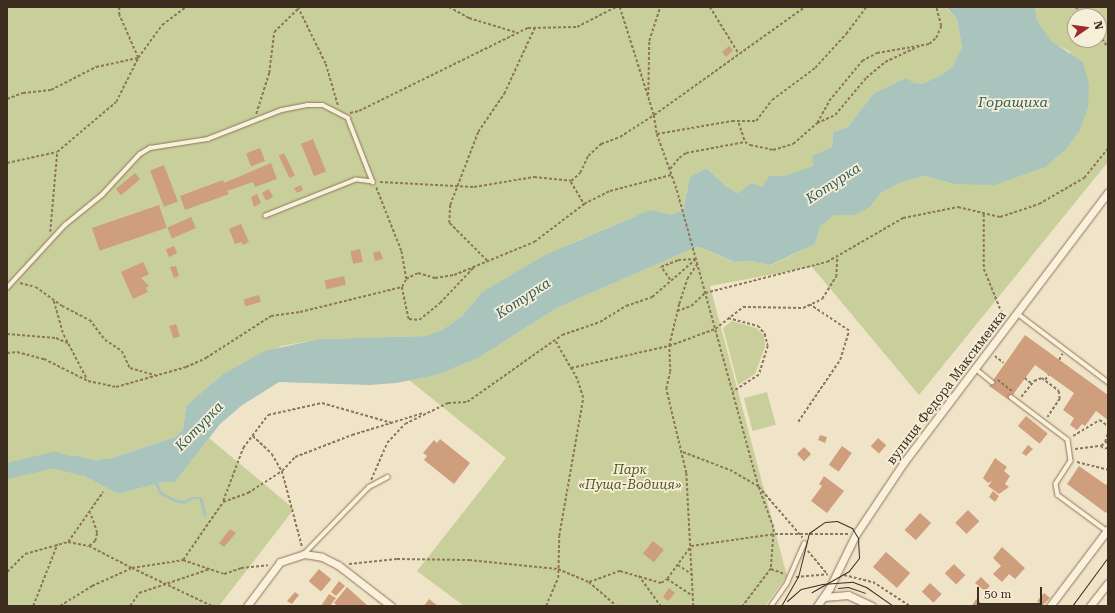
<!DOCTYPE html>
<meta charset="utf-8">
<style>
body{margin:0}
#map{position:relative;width:1115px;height:613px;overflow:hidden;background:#f0e4c8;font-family:"Roboto Serif",serif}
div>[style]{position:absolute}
.green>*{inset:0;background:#c9cf9b;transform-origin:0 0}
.water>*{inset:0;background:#a9c4bc}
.stream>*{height:2.5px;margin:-1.25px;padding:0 1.25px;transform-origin:1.25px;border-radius:1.25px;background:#a9c4bc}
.river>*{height:16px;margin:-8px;padding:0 8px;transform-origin:8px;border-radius:8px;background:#a9c4bc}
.building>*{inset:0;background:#cf9f7d;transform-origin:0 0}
.path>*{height:1.5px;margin-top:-0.75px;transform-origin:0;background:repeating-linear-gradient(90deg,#8d765c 0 3px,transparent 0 5px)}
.roads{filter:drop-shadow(0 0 1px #8d765c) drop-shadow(0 0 1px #8d765c)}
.service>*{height:3.5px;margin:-1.75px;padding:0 1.75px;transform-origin:1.75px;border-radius:1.75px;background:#faf1dc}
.minor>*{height:7px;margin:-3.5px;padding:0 3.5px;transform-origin:3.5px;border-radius:3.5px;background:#faf1dc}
.tram>*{height:1px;margin:-0.5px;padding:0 0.5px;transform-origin:0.5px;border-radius:0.5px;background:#3d2e20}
span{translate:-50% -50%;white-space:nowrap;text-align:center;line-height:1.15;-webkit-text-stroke:3.5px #f7eed8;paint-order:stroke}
.street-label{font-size:13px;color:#3d2e20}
.park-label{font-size:13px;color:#4d5a26;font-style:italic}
.water-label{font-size:14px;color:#2f5d5a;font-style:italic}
.frame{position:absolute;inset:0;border:8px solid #3d2e20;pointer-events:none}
.north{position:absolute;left:1067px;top:8px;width:40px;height:40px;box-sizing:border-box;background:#f7eed8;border:1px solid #ada18e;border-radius:50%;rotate:77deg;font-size:11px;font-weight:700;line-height:16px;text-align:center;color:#3d2e20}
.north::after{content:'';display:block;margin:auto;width:14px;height:18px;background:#9e2a2b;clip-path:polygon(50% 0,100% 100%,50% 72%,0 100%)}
.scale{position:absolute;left:977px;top:587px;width:65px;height:18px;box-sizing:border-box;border:2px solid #3d2e20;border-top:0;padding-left:5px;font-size:12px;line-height:14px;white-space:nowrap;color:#3d2e20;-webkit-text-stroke:3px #f7eed8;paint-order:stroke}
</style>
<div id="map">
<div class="green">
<i style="clip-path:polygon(7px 7px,945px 7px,957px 19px,962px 48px,952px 67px,941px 75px,922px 84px,873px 94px,848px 127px,833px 132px,832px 147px,813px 156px,814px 166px,785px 177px,770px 176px,762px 187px,738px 193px,727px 187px,706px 168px,690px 177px,683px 210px,671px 215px,636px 216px,572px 243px,482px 292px,462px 316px,442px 330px,427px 336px,319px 339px,282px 346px,223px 374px,198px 396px,186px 406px,183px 429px,175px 437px,112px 458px,95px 460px,74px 455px,61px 460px,64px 465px,118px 494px,164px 482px,175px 482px,209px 438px,294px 509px,219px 606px,7px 606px)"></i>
<i style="clip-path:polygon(evenodd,1035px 7px,1108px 7px,1108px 162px,919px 395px,812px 267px,710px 286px,787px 576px,765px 606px,464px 606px,417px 571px,506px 458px,409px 380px,437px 375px,478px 358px,557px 308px,694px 248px,700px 247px,733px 262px,751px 261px,771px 265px,815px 244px,820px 227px,834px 215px,856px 215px,870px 207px,882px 192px,902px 182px,925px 176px,954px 184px,1071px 52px,1051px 42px,1037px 20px,1035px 7px,1075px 16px,1099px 16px,1099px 40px,1075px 40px,1075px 16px)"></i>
<i style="clip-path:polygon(732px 321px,756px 328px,764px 335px,765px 347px,755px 374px,738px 385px,723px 328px)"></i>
<i style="left:767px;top:392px;width:34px;height:24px;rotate:75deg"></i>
</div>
<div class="water">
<i style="clip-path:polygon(946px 7px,1035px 7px,1037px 20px,1051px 41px,1083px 62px,1089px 84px,1088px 108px,1079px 132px,1065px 150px,1045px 167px,994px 185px,954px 184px,925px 176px,902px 182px,882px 192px,870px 207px,856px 215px,834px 215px,820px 227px,815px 244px,770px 265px,751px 261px,734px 262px,700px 247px,694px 248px,557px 308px,478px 358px,437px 375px,396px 383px,370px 385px,279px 382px,241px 406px,220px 424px,175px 482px,164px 482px,118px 494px,64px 465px,61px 460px,74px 455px,95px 460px,112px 458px,175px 437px,183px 429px,186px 406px,223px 374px,265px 351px,319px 339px,426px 336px,442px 330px,462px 316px,482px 292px,547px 254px,650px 210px,671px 215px,683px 210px,690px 177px,706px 168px,727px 187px,738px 193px,752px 183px,762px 187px,769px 176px,785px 176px,813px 166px,812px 156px,832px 147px,833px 132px,848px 127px,873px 94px,906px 78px,914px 83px,922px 84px,941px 75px,952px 67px,962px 48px,957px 19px)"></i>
</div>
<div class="stream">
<i style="left:155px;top:481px;width:13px;rotate:63deg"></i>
<i style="left:161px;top:493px;width:16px;rotate:27deg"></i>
<i style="left:175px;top:500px;width:9px;rotate:13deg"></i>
<i style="left:184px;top:502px;width:9px;rotate:-27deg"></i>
<i style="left:192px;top:498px;width:9px"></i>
<i style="left:201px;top:498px;width:17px;rotate:77deg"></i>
</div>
<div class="river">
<i style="left:7px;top:471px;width:48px;rotate:-13.2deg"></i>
<i style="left:54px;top:460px;width:28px;rotate:15deg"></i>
</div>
<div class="building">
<i style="clip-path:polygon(729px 46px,733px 50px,726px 57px,722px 52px)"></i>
<i style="left:313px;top:139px;width:35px;height:13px;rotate:68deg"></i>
<i style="left:260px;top:148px;width:14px;height:15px;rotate:69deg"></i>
<i style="left:284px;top:153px;width:25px;height:6px;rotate:64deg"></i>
<i style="clip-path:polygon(271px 163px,277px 179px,255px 187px,253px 182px,227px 191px,229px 194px,185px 210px,180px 196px,223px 180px,224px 183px)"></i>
<i style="left:164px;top:165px;width:39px;height:15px;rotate:69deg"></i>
<i style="left:135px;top:173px;width:8px;height:25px;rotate:50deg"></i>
<i style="clip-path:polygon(301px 185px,303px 190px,297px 193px,294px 188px)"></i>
<i style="left:269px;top:189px;width:9px;height:8px;rotate:63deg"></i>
<i style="clip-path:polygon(257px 194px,261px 203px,254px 207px,251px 197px)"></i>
<i style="left:159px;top:205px;width:24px;height:71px;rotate:71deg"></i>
<i style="left:191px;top:217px;width:12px;height:26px;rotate:66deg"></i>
<i style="clip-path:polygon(241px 224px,249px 242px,243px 245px,241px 242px,235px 244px,229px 229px)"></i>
<i style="left:174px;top:246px;width:8px;height:9px;rotate:67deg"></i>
<i style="left:360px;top:249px;width:13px;height:10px;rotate:77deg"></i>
<i style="clip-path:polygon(380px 251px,383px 259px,375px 261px,373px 253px)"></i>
<i style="clip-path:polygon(143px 262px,149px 274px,141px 278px,149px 286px,146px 288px,148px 292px,133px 299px,121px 272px)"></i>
<i style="clip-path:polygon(176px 266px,179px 276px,174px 278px,170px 267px)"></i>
<i style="left:344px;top:276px;width:9px;height:20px;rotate:77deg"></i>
<i style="left:259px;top:295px;width:7px;height:16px;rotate:74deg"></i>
<i style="left:176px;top:324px;width:13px;height:7px;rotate:72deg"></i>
<i style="clip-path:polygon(1025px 335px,1108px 395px,1108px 420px,1096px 411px,1085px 426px,1082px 424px,1077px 430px,1070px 425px,1074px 418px,1063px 410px,1074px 393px,1035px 365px,1009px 400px,989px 386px)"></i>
<i style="left:1026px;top:416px;width:28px;height:13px;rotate:39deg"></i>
<i style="clip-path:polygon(820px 435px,827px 437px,825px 443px,818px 440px)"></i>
<i style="left:878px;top:438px;width:11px;height:11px;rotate:41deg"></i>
<i style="clip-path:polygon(440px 439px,470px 463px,454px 484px,424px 460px,427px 456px,423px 453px,434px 440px,437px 443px)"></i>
<i style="clip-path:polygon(1028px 445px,1033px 449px,1026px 456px,1022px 453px)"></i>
<i style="left:842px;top:446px;width:12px;height:23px;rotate:35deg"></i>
<i style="left:804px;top:447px;width:10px;height:10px;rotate:45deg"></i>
<i style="clip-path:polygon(995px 458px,1007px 467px,1004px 471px,1010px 476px,1005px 484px,1009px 487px,999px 494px,988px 486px,992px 481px,988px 483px,983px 478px)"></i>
<i style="clip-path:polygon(1079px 466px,1106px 485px,1108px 481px,1108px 510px,1106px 513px,1067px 484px)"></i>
<i style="clip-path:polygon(824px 476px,844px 491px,827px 513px,811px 501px,822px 486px,819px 484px)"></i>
<i style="clip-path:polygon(993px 491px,999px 496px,995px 502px,989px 497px)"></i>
<i style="left:968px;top:510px;width:16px;height:18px;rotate:45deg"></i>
<i style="left:920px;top:513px;width:15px;height:23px;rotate:42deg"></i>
<i style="clip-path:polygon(230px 529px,236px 533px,224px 547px,219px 543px)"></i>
<i style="left:653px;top:541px;width:14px;height:16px;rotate:39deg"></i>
<i style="clip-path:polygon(1002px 547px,1025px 568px,1015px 579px,1009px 574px,1002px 582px,993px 574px,1001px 566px,993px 558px)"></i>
<i style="left:886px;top:552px;width:32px;height:20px;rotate:41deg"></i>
<i style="left:954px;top:564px;width:16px;height:13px;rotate:45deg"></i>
<i style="left:319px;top:569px;width:16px;height:16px;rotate:40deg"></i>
<i style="clip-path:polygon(981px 577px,990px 586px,985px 591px,975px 583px)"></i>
<i style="clip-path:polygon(339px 581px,345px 586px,336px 596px,331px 592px)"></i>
<i style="left:930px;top:583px;width:16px;height:12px;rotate:43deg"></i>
<i style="clip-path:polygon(347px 587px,368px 606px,338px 606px,334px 603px)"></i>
<i style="clip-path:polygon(669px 588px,675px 593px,668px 601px,663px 597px)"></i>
<i style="clip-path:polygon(295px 592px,299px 595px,292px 604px,287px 601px)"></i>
<i style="clip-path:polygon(1044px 593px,1050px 598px,1042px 606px,1037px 601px)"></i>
<i style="clip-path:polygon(329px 594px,336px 598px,330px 606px,321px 606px)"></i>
<i style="clip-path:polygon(429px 599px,438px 606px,424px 606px)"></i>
<i style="clip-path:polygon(976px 599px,985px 606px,972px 606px)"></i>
</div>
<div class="path">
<i style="left:298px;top:7px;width:64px;rotate:63.8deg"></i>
<i style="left:326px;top:64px;width:43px;rotate:73.7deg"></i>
<i style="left:449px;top:7px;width:23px;rotate:29deg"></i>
<i style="left:469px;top:18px;width:51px;rotate:17deg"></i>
<i style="left:620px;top:7px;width:113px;rotate:72.5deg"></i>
<i style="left:654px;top:115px;width:19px;rotate:81deg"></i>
<i style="left:657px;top:134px;width:59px;rotate:70.3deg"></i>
<i style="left:677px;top:190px;width:308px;rotate:74.6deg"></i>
<i style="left:759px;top:487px;width:45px;rotate:70.3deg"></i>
<i style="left:774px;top:529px;width:40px;rotate:94.3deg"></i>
<i style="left:771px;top:569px;width:46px;rotate:127.1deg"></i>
<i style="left:710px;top:7px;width:55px;rotate:58.3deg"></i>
<i style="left:1076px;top:7px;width:11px;rotate:52deg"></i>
<i style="left:1099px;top:35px;width:15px;rotate:53deg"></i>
<i style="left:648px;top:95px;width:54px;rotate:-88.9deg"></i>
<i style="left:649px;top:41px;width:36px;rotate:-72deg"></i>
<i style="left:7px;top:99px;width:17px;rotate:-21deg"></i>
<i style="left:23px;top:93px;width:28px;rotate:-6deg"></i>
<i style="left:51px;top:90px;width:51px;rotate:-27.1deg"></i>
<i style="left:96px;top:67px;width:43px;rotate:-12.1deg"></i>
<i style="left:138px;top:58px;width:41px;rotate:-54deg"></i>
<i style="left:162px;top:25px;width:30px;rotate:-37deg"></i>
<i style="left:350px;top:113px;width:9px;rotate:-13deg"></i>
<i style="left:359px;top:111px;width:188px;rotate:-26.2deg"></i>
<i style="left:528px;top:28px;width:49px;rotate:-1.2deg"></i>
<i style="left:577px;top:27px;width:44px;rotate:-27.1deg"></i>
<i style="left:256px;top:114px;width:43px;rotate:-72.4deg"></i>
<i style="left:269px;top:73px;width:41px;rotate:-83deg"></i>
<i style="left:274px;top:32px;width:36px;rotate:-44deg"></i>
<i style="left:739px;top:123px;width:20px;rotate:72deg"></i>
<i style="left:745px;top:142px;width:6px;rotate:31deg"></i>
<i style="left:750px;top:145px;width:24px;rotate:12deg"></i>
<i style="left:773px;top:150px;width:21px;rotate:-17deg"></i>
<i style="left:793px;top:144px;width:32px;rotate:-41deg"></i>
<i style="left:817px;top:123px;width:25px;rotate:-61deg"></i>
<i style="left:829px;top:101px;width:52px;rotate:-50.5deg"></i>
<i style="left:862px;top:61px;width:17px;rotate:-28deg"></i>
<i style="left:877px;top:53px;width:53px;rotate:-9.8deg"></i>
<i style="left:929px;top:44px;width:9px;rotate:-41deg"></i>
<i style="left:936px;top:38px;width:13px;rotate:-67deg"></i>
<i style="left:941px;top:26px;width:20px;rotate:-105deg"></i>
<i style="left:817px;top:123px;width:20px;rotate:-24deg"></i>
<i style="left:835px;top:115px;width:48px;rotate:-50deg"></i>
<i style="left:866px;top:78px;width:25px;rotate:-40deg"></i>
<i style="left:885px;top:62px;width:40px;rotate:-25deg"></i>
<i style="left:657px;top:134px;width:76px;rotate:-9.8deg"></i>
<i style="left:732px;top:121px;width:24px"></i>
<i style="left:756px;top:121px;width:26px;rotate:-53deg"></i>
<i style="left:772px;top:100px;width:54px;rotate:-36.7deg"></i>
<i style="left:815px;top:68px;width:46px;rotate:-47.6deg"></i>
<i style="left:846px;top:34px;width:34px;rotate:-53deg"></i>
<i style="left:7px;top:163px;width:51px;rotate:-12.4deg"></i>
<i style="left:57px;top:152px;width:77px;rotate:-40.3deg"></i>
<i style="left:116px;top:102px;width:49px;rotate:-63.4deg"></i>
<i style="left:138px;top:58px;width:47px;rotate:-113.8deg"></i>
<i style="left:119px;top:15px;width:8px;rotate:-90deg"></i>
<i style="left:670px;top:169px;width:14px;rotate:-51deg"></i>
<i style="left:679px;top:158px;width:9px;rotate:-36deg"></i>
<i style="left:686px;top:153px;width:60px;rotate:-10.6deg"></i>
<i style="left:380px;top:182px;width:94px;rotate:3deg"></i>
<i style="left:474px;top:187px;width:61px;rotate:-9.5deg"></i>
<i style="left:534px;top:177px;width:37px;rotate:6deg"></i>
<i style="left:571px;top:181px;width:12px;rotate:-42deg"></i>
<i style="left:580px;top:173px;width:19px;rotate:-65deg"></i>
<i style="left:588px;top:156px;width:18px;rotate:-43deg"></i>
<i style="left:601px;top:144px;width:20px;rotate:-20deg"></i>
<i style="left:620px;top:137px;width:40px;rotate:-32.9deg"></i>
<i style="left:654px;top:115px;width:186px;rotate:-35.6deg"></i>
<i style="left:571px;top:182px;width:26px;rotate:59deg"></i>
<i style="left:984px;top:214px;width:55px;rotate:90deg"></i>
<i style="left:984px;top:269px;width:53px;rotate:67.8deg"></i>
<i style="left:50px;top:232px;width:80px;rotate:-85deg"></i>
<i style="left:487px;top:261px;width:54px;rotate:-135deg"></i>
<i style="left:449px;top:223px;width:18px;rotate:-87deg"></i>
<i style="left:450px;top:205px;width:78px;rotate:-69deg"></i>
<i style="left:478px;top:132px;width:46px;rotate:-55.6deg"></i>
<i style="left:504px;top:94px;width:72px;rotate:-65.2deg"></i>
<i style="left:406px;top:279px;width:13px;rotate:-27deg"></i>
<i style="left:418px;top:273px;width:18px;rotate:16deg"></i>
<i style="left:435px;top:278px;width:19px;rotate:-9deg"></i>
<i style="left:454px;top:275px;width:87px;rotate:-22.4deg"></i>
<i style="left:534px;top:242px;width:63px;rotate:-37.2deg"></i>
<i style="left:584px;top:204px;width:29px;rotate:-27deg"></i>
<i style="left:610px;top:191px;width:63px;rotate:-14.7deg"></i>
<i style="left:670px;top:280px;width:16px;rotate:-125deg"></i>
<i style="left:661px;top:267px;width:18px;rotate:-22deg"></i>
<i style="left:678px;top:260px;width:18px;rotate:-3deg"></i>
<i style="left:20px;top:283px;width:16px;rotate:14deg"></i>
<i style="left:36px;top:287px;width:32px;rotate:36deg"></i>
<i style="left:62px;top:306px;width:31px;rotate:27deg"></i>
<i style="left:90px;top:320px;width:25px;rotate:53deg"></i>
<i style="left:105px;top:340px;width:20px;rotate:33deg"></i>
<i style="left:122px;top:351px;width:19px;rotate:65deg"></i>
<i style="left:130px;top:368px;width:26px;rotate:16deg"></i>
<i style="left:402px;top:287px;width:33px;rotate:78deg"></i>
<i style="left:409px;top:319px;width:10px;rotate:6deg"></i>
<i style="left:419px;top:320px;width:27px;rotate:-39deg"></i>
<i style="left:440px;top:303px;width:51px;rotate:-46.6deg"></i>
<i style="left:54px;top:301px;width:35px;rotate:74deg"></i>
<i style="left:64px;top:335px;width:50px;rotate:62.4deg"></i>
<i style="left:677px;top:311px;width:15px;rotate:-20deg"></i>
<i style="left:691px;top:306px;width:19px;rotate:-43deg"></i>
<i style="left:705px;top:293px;width:126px;rotate:-14.3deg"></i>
<i style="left:827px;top:262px;width:88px;rotate:-30.1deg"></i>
<i style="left:903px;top:218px;width:56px;rotate:-11.3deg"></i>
<i style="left:958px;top:207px;width:43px;rotate:13.4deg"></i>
<i style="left:1000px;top:217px;width:41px;rotate:-18.4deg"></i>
<i style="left:1039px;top:204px;width:52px;rotate:-30deg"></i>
<i style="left:1084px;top:178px;width:38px;rotate:-51deg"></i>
<i style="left:728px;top:318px;width:31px;rotate:15deg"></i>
<i style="left:758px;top:326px;width:11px;rotate:49deg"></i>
<i style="left:765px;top:334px;width:12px;rotate:76deg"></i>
<i style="left:768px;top:346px;width:30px;rotate:107deg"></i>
<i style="left:759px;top:375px;width:31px;rotate:147deg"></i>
<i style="left:7px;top:334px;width:49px;rotate:4.7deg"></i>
<i style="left:56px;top:338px;width:13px;rotate:23deg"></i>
<i style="left:7px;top:353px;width:10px;rotate:-6deg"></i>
<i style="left:17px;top:352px;width:28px;rotate:15deg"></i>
<i style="left:44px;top:359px;width:49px;rotate:26.6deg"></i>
<i style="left:88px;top:381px;width:29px;rotate:12deg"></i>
<i style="left:116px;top:387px;width:73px;rotate:-15.9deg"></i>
<i style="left:186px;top:367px;width:22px;rotate:-24deg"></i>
<i style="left:206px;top:358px;width:77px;rotate:-32.9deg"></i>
<i style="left:271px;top:316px;width:29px;rotate:-8deg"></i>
<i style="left:300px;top:312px;width:105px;rotate:-13.8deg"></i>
<i style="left:402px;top:287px;width:9px;rotate:-63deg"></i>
<i style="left:406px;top:279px;width:28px;rotate:-100deg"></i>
<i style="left:401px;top:251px;width:68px;rotate:-111.6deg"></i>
<i style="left:995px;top:356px;width:11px;rotate:38deg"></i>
<i style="left:1059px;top:360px;width:7px;rotate:-63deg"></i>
<i style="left:571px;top:368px;width:100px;rotate:-12.7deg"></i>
<i style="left:669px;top:346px;width:43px;rotate:-76.6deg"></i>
<i style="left:679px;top:304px;width:26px;rotate:-72deg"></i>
<i style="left:687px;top:279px;width:18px;rotate:-56deg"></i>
<i style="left:1025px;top:378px;width:9px;rotate:41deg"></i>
<i style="left:998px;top:380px;width:18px;rotate:38deg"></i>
<i style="left:1045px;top:380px;width:6px;rotate:-59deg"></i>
<i style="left:1021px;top:397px;width:21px;rotate:-51deg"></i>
<i style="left:1034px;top:381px;width:9px;rotate:-21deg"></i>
<i style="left:1042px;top:378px;width:21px;rotate:37deg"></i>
<i style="left:1059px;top:391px;width:8px;rotate:83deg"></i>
<i style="left:1060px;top:399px;width:22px;rotate:124deg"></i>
<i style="left:798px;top:422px;width:75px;rotate:-55.9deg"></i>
<i style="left:840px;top:360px;width:30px;rotate:-73deg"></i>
<i style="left:849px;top:331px;width:47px;rotate:-146.3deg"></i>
<i style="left:253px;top:436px;width:26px;rotate:43deg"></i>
<i style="left:272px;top:454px;width:20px;rotate:60deg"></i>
<i style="left:282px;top:471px;width:78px;rotate:75.1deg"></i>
<i style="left:1073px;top:436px;width:31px;rotate:-31deg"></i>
<i style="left:1100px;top:420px;width:10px;rotate:37deg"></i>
<i style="left:1105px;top:442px;width:10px;rotate:-73deg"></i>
<i style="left:1101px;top:446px;width:5px;rotate:37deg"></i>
<i style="left:1105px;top:449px;width:4px;rotate:-34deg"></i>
<i style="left:1075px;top:449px;width:26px;rotate:-7deg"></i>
<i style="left:1101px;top:446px;width:6px;rotate:-45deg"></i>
<i style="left:1105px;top:442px;width:3px;rotate:18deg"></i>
<i style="left:683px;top:452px;width:50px;rotate:21deg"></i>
<i style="left:730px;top:470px;width:34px;rotate:30deg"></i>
<i style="left:759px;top:487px;width:67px;rotate:49.2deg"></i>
<i style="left:1077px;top:462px;width:32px;rotate:14deg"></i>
<i style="left:371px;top:480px;width:40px;rotate:-66.6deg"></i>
<i style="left:387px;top:443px;width:26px;rotate:-47deg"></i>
<i style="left:405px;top:424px;width:48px;rotate:-26deg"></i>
<i style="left:448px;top:403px;width:19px;rotate:-3deg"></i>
<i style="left:467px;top:402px;width:116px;rotate:-35.2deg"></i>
<i style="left:562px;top:335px;width:40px;rotate:-18.9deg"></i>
<i style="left:600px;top:322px;width:31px;rotate:-32deg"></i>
<i style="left:626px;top:306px;width:28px;rotate:-19deg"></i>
<i style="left:652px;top:297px;width:58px;rotate:-40.8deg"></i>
<i style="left:223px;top:501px;width:57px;rotate:-69.3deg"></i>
<i style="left:243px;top:448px;width:41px;rotate:-52.9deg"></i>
<i style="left:268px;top:415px;width:55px;rotate:-12.5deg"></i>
<i style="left:322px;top:403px;width:73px;rotate:15.9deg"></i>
<i style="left:68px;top:542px;width:61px;rotate:-55deg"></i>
<i style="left:89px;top:546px;width:8px;rotate:-40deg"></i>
<i style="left:95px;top:541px;width:8px;rotate:-76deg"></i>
<i style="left:97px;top:533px;width:21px;rotate:-109deg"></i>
<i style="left:808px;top:551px;width:30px;rotate:50deg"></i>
<i style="left:183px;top:560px;width:70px;rotate:-55.4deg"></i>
<i style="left:223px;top:502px;width:27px;rotate:-20deg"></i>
<i style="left:248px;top:493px;width:40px;rotate:-32.9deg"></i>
<i style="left:282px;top:471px;width:19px;rotate:-47deg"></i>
<i style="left:295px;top:457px;width:61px;rotate:-21.1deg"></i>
<i style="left:352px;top:435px;width:74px;rotate:-17.2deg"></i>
<i style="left:349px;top:564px;width:48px;rotate:-5.9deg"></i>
<i style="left:397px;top:559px;width:72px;rotate:0.8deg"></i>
<i style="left:469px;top:560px;width:89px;rotate:5.8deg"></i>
<i style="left:558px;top:569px;width:34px;rotate:23deg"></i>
<i style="left:589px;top:582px;width:37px;rotate:41deg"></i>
<i style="left:678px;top:565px;width:18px;rotate:34deg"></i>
<i style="left:771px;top:569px;width:15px;rotate:20deg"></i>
<i style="left:7px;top:572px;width:25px;rotate:-45deg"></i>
<i style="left:25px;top:554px;width:45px;rotate:-15.6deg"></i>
<i style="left:68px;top:542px;width:21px;rotate:11deg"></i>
<i style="left:89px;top:546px;width:48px;rotate:27.1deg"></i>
<i style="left:132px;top:568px;width:52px;rotate:-8.9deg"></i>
<i style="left:183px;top:560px;width:43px;rotate:18.9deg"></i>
<i style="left:224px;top:574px;width:18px;rotate:-19deg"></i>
<i style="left:241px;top:568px;width:27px;rotate:-6deg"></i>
<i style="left:844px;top:575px;width:30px;rotate:14deg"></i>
<i style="left:873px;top:582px;width:44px;rotate:33deg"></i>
<i style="left:639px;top:576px;width:37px;rotate:54deg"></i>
<i style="left:796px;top:577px;width:32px;rotate:-5deg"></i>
<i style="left:667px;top:579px;width:30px;rotate:33deg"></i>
<i style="left:589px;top:582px;width:33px;rotate:-20deg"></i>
<i style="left:620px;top:571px;width:43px;rotate:16.3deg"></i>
<i style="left:661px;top:583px;width:7px;rotate:-34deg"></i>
<i style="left:667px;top:579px;width:41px;rotate:-54deg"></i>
<i style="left:691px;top:546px;width:85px;rotate:-8.1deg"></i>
<i style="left:775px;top:534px;width:73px"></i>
<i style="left:33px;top:606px;width:66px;rotate:-68.5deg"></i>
<i style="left:60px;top:606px;width:38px;rotate:-32deg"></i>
<i style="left:92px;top:586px;width:44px;rotate:-24.2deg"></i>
<i style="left:132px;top:568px;width:89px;rotate:25.4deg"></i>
<i style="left:130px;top:606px;width:16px;rotate:-55deg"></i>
<i style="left:139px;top:593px;width:75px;rotate:-18.7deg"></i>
<i style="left:546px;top:606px;width:30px;rotate:-67deg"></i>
<i style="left:558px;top:578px;width:42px;rotate:-88.6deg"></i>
<i style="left:559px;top:536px;width:140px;rotate:-80.1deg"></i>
<i style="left:583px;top:398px;width:20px;rotate:-108deg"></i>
<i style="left:577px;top:379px;width:44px;rotate:-120.1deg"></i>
<i style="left:693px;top:606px;width:133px;rotate:-93deg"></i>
<i style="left:686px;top:473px;width:86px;rotate:-103.4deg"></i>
<i style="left:666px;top:389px;width:17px;rotate:-77deg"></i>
<i style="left:670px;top:372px;width:26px;rotate:-92deg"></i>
<i style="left:669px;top:346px;width:49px;rotate:-20.3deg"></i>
<i style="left:715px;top:329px;width:36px;rotate:-38deg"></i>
<i style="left:743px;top:307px;width:60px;rotate:1deg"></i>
<i style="left:803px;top:308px;width:21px;rotate:-25deg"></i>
<i style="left:822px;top:299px;width:26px;rotate:-58deg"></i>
<i style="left:836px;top:277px;width:20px;rotate:-87deg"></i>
</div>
<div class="roads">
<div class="service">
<i style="left:7px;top:288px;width:86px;rotate:-47.4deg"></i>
<i style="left:65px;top:225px;width:48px;rotate:-39deg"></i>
<i style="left:102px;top:195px;width:56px;rotate:-47.2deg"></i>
<i style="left:140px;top:154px;width:12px;rotate:-31deg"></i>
<i style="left:150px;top:148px;width:59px;rotate:-8.8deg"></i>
<i style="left:208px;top:139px;width:79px;rotate:-21.4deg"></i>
<i style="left:282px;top:110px;width:25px;rotate:-11deg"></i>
<i style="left:307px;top:105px;width:16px"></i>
<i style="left:323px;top:105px;width:28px;rotate:27deg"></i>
<i style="left:348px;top:118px;width:69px;rotate:68.7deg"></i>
<i style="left:373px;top:182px;width:17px;rotate:-173deg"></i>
<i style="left:356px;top:180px;width:97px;rotate:158.2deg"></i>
<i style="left:1018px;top:314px;width:113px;rotate:37.1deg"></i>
<i style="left:976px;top:369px;width:21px;rotate:39deg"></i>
<i style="left:1011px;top:397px;width:71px;rotate:37deg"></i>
<i style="left:1068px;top:440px;width:21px;rotate:82deg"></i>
<i style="left:1071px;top:461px;width:27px;rotate:123deg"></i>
<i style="left:1056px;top:484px;width:11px;rotate:80deg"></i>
<i style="left:1058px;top:495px;width:61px;rotate:36.3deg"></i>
<i style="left:304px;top:554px;width:93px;rotate:-45.9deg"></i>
<i style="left:369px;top:487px;width:21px;rotate:-28deg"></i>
<i style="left:771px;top:606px;width:28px;rotate:-55deg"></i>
<i style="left:787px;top:583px;width:43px;rotate:-66.4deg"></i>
</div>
<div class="minor">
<i style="left:824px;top:597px;width:24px;rotate:-5deg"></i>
<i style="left:848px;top:595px;width:26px;rotate:25deg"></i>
<i style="left:247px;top:606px;width:55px;rotate:-53.1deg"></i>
<i style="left:280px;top:562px;width:25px;rotate:-18deg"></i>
<i style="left:304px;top:554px;width:18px;rotate:9deg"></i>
<i style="left:322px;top:557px;width:18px;rotate:27deg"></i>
<i style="left:338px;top:565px;width:67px;rotate:37.7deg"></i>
<i style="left:817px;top:606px;width:21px;rotate:-55deg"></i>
<i style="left:829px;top:589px;width:61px;rotate:-63.9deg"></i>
<i style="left:856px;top:534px;width:87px;rotate:-56.3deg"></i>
<i style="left:904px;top:462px;width:338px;rotate:-52.9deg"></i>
<i style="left:1050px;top:606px;width:96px;rotate:-53deg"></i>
<i style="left:1090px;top:606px;width:29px;rotate:-52deg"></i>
</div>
</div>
<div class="tram">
<i style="left:838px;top:588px;width:10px;rotate:-6deg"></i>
<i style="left:848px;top:587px;width:18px;rotate:19deg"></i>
<i style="left:787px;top:601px;width:18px;rotate:-41deg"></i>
<i style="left:801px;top:589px;width:22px;rotate:-13deg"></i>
<i style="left:822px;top:584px;width:31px;rotate:-4deg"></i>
<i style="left:853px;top:582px;width:14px;rotate:21deg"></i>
<i style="left:866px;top:587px;width:33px;rotate:35deg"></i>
<i style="left:781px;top:606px;width:34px;rotate:-60deg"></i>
<i style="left:798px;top:577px;width:45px;rotate:-76deg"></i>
<i style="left:809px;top:533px;width:19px;rotate:-35deg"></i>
<i style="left:825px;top:522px;width:12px;rotate:-5deg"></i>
<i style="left:837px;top:521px;width:17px;rotate:25deg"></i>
<i style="left:852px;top:528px;width:12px;rotate:59deg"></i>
<i style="left:858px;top:538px;width:20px;rotate:87deg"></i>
<i style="left:859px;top:558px;width:16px;rotate:128deg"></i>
<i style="left:849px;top:571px;width:43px;rotate:150.4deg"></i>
<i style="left:1072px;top:606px;width:61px;rotate:-53.7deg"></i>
</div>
<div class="street-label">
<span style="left:947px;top:388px;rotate:-53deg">вулиця Федора Максименка</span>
</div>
<div class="park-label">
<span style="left:630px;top:478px">Парк<br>«Пуща-Водиця»</span>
</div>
<div class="water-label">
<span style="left:1013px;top:102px">Горащиха</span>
<span style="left:833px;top:183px;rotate:-33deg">Котурка</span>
<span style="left:523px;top:298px;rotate:-33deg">Котурка</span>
<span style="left:199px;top:426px;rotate:-46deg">Котурка</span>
</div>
<div class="frame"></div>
<div class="north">N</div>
<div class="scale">50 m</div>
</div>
